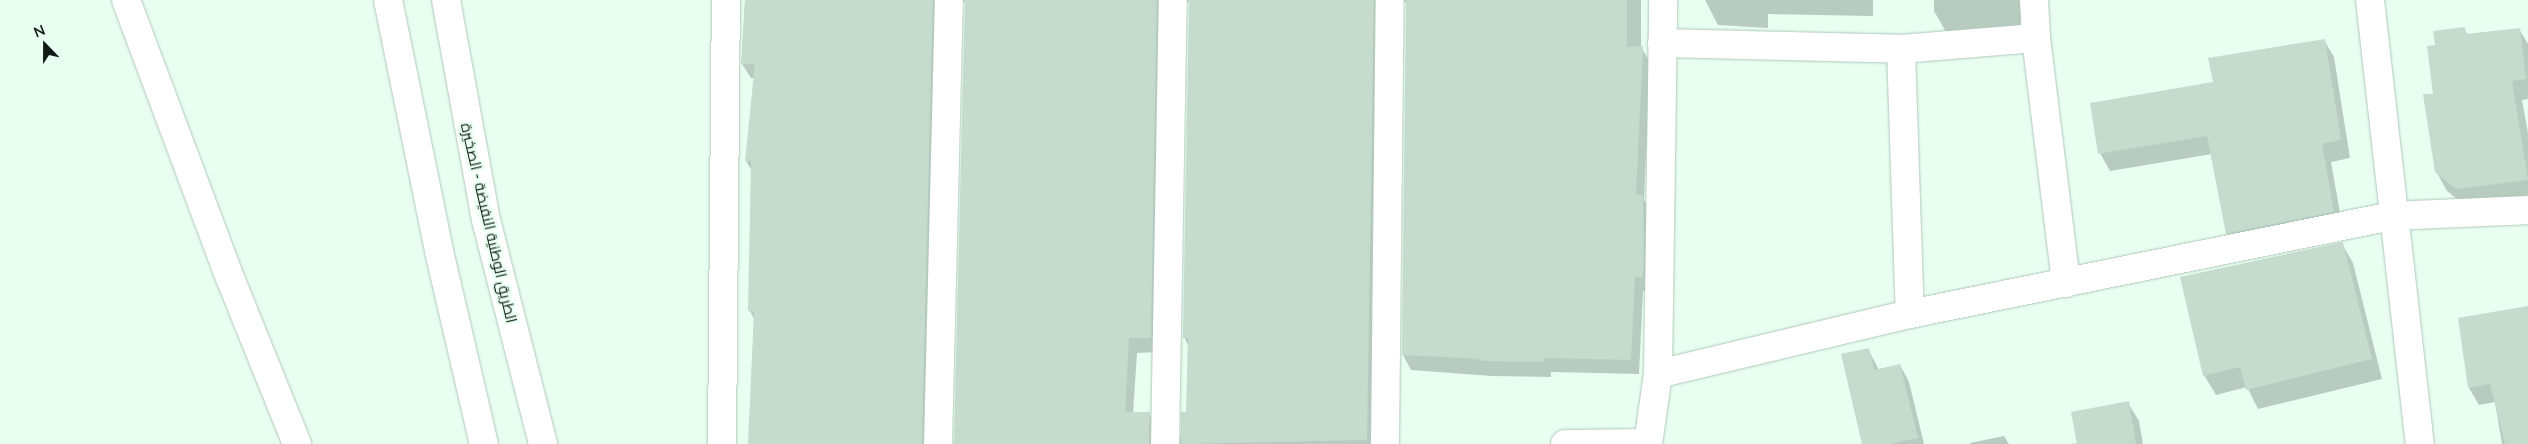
<!DOCTYPE html>
<meta charset="utf-8">
<style>
body{margin:0}
#map{position:relative;width:2528px;height:444px;overflow:hidden;background:#e7fef0;font-family:Lato,Cairo,sans-serif}
div>[style]{position:absolute}
.shadow>*{inset:0;background:#0003}
.building>*{inset:0;background:#c4dbcd}
.roads{filter:drop-shadow(0 0 1px #b0c7b9) drop-shadow(0 0 1px #b0c7b9)}
.street>*{height:28px;margin:-14px;padding:0 14px;transform-origin:14px;border-radius:14px;background:#fff}
.highway>*{height:28px;margin:-14px;padding:0 14px;transform-origin:14px;border-radius:14px;background:#fff}
span{translate:-50% -50%;white-space:nowrap;text-align:center;line-height:1.15;-webkit-text-stroke:4.5px #e7fef0;paint-order:stroke}
.street-label{font-size:15px;color:#121a15}
.north{position:absolute;left:20px;top:20px;width:50px;height:50px;-webkit-text-stroke:4px #e7fef0;paint-order:stroke;rotate:338deg;font-size:14px;font-weight:700;line-height:20px;text-align:center;color:#121a15}
.north::after{content:'';display:block;margin:auto;width:18px;height:22px;background:#121a15;clip-path:polygon(50% 0,100% 100%,50% 72%,0 100%)}
</style>
<div id="map">
<div class="shadow">
<i style="clip-path:polygon(745px 0,954px 0,931px 444px,749px 444px,754px 319px,750px 311px,752px 171px,746px 161px,754px 78px,751px 78px,742px 64px)"></i>
<i style="clip-path:polygon(961px 0,1178px 0,1159px 352px,1137px 353px,1133px 414px,1149px 414px,1158px 428px,1158px 444px,955px 444px,966px 3px)"></i>
<i style="clip-path:polygon(1185px 0,1397px 0,1376px 444px,1180px 444px,1182px 413px,1187px 413px,1189px 347px,1184px 337px,1190px 3px)"></i>
<i style="clip-path:polygon(1402px 0,1641px 0,1641px 47px,1650px 62px,1644px 200px,1651px 211px,1650px 292px,1643px 291px,1639px 374px,1551px 372px,1551px 377px,1492px 376px,1411px 370px,1403px 355px,1407px 3px)"></i>
<i style="clip-path:polygon(1705px 0,1873px 0,1873px 16px,1768px 14px,1768px 28px,1718px 25px)"></i>
<i style="clip-path:polygon(1934px 0,2027px 0,2027px 32px,1946px 32px,1934px 11px)"></i>
<i style="clip-path:polygon(2464px 29px,2468px 35px,2519px 29px,2528px 44px,2528px 99px,2522px 100px,2528px 133px,2528px 200px,2468px 208px,2447px 191px,2436px 171px,2436px 47px)"></i>
<i style="clip-path:polygon(2324px 40px,2334px 57px,2350px 158px,2331px 162px,2343px 230px,2237px 251px,2227px 233px,2212px 154px,2110px 171px,2100px 153px,2214px 83px)"></i>
<i style="clip-path:polygon(2342px 244px,2353px 263px,2382px 379px,2258px 409px,2247px 387px,2216px 395px,2204px 375px)"></i>
<i style="clip-path:polygon(2528px 308px,2528px 444px,2502px 444px,2495px 402px,2479px 405px,2469px 388px)"></i>
<i style="clip-path:polygon(1868px 349px,1879px 370px,1900px 365px,1909px 382px,1924px 444px,1863px 444px)"></i>
<i style="clip-path:polygon(2128px 403px,2139px 421px,2143px 444px,2070px 444px,2078px 443px)"></i>
<i style="clip-path:polygon(2004px 436px,2009px 444px,1970px 444px,1970px 443px)"></i>
</div>
<div class="building">
<i style="clip-path:polygon(745px 0,933px 0,922px 444px,748px 444px,754px 312px,748px 311px,751px 161px,745px 161px,755px 64px,741px 64px)"></i>
<i style="clip-path:polygon(965px 0,1157px 0,1151px 338px,1129px 338px,1125px 412px,1150px 412px,1149px 444px,954px 444px)"></i>
<i style="clip-path:polygon(1189px 0,1374px 0,1367px 440px,1181px 444px,1181px 412px,1186px 412px,1188px 338px,1183px 338px)"></i>
<i style="clip-path:polygon(1406px 0,1627px 0,1627px 47px,1643px 46px,1636px 195px,1643px 195px,1644px 252px,1643px 277px,1635px 277px,1631px 360px,1543px 358px,1543px 362px,1482px 361px,1482px 359px,1402px 355px)"></i>
<i style="clip-path:polygon(2465px 27px,2466px 34px,2520px 28px,2526px 79px,2512px 81px,2528px 180px,2456px 189px,2435px 172px,2423px 94px,2433px 94px,2427px 46px,2435px 45px,2433px 31px)"></i>
<i style="clip-path:polygon(2325px 39px,2341px 140px,2322px 144px,2334px 212px,2226px 234px,2207px 136px,2098px 154px,2090px 103px,2213px 82px,2208px 58px)"></i>
<i style="clip-path:polygon(2343px 242px,2372px 359px,2246px 390px,2240px 367px,2203px 376px,2180px 277px)"></i>
<i style="clip-path:polygon(2528px 306px,2528px 444px,2505px 444px,2490px 384px,2468px 388px,2458px 318px)"></i>
<i style="clip-path:polygon(1869px 348px,1874px 370px,1900px 364px,1918px 438px,1890px 444px,1862px 444px,1841px 354px)"></i>
<i style="clip-path:polygon(2129px 401px,2136px 444px,2077px 444px,2071px 412px)"></i>
</div>
<div class="roads">
<div class="street">
<i style="left:126px;top:0;width:286px;rotate:69.5deg"></i>
<i style="left:226px;top:268px;width:190px;rotate:68deg"></i>
<i style="left:2034px;top:0;width:38px;rotate:87deg"></i>
<i style="left:2036px;top:38px;width:247px;rotate:83deg"></i>
<i style="left:2370px;top:0;width:447px;rotate:83.6deg"></i>
<i style="left:1662px;top:43px;width:239px;rotate:1.4deg"></i>
<i style="left:1901px;top:49px;width:135px;rotate:-4.7deg"></i>
<i style="left:1901px;top:49px;width:265px;rotate:88.1deg"></i>
<i style="left:1658px;top:374px;width:259px;rotate:-13.4deg"></i>
<i style="left:1910px;top:314px;width:493px;rotate:-11.5deg"></i>
<i style="left:2393px;top:216px;width:135px;rotate:-2.5deg"></i>
<i style="left:722px;top:444px;width:444px;rotate:-89.5deg"></i>
<i style="left:938px;top:444px;width:444px;rotate:-88.6deg"></i>
<i style="left:1165px;top:444px;width:444px;rotate:-89deg"></i>
<i style="left:1385px;top:444px;width:444px;rotate:-89.4deg"></i>
<i style="left:1565px;top:444px;width:83px;rotate:-0.7deg"></i>
<i style="left:1648px;top:444px;width:71px;rotate:-81.9deg"></i>
<i style="left:1658px;top:374px;width:374px;rotate:-89.2deg"></i>
</div>
<div class="highway">
<i style="left:388px;top:0;width:256px;rotate:78.5deg"></i>
<i style="left:439px;top:251px;width:198px;rotate:76.9deg"></i>
<i style="left:446px;top:0;width:224px;rotate:79.7deg"></i>
<i style="left:486px;top:220px;width:231px;rotate:75.7deg"></i>
</div>
</div>
<div class="street-label">
<span style="left:489px;top:223px;rotate:77deg">الطريق الوطنية النفيضة - الصخيرة</span>
</div>
<div class="north">N</div>
</div>
